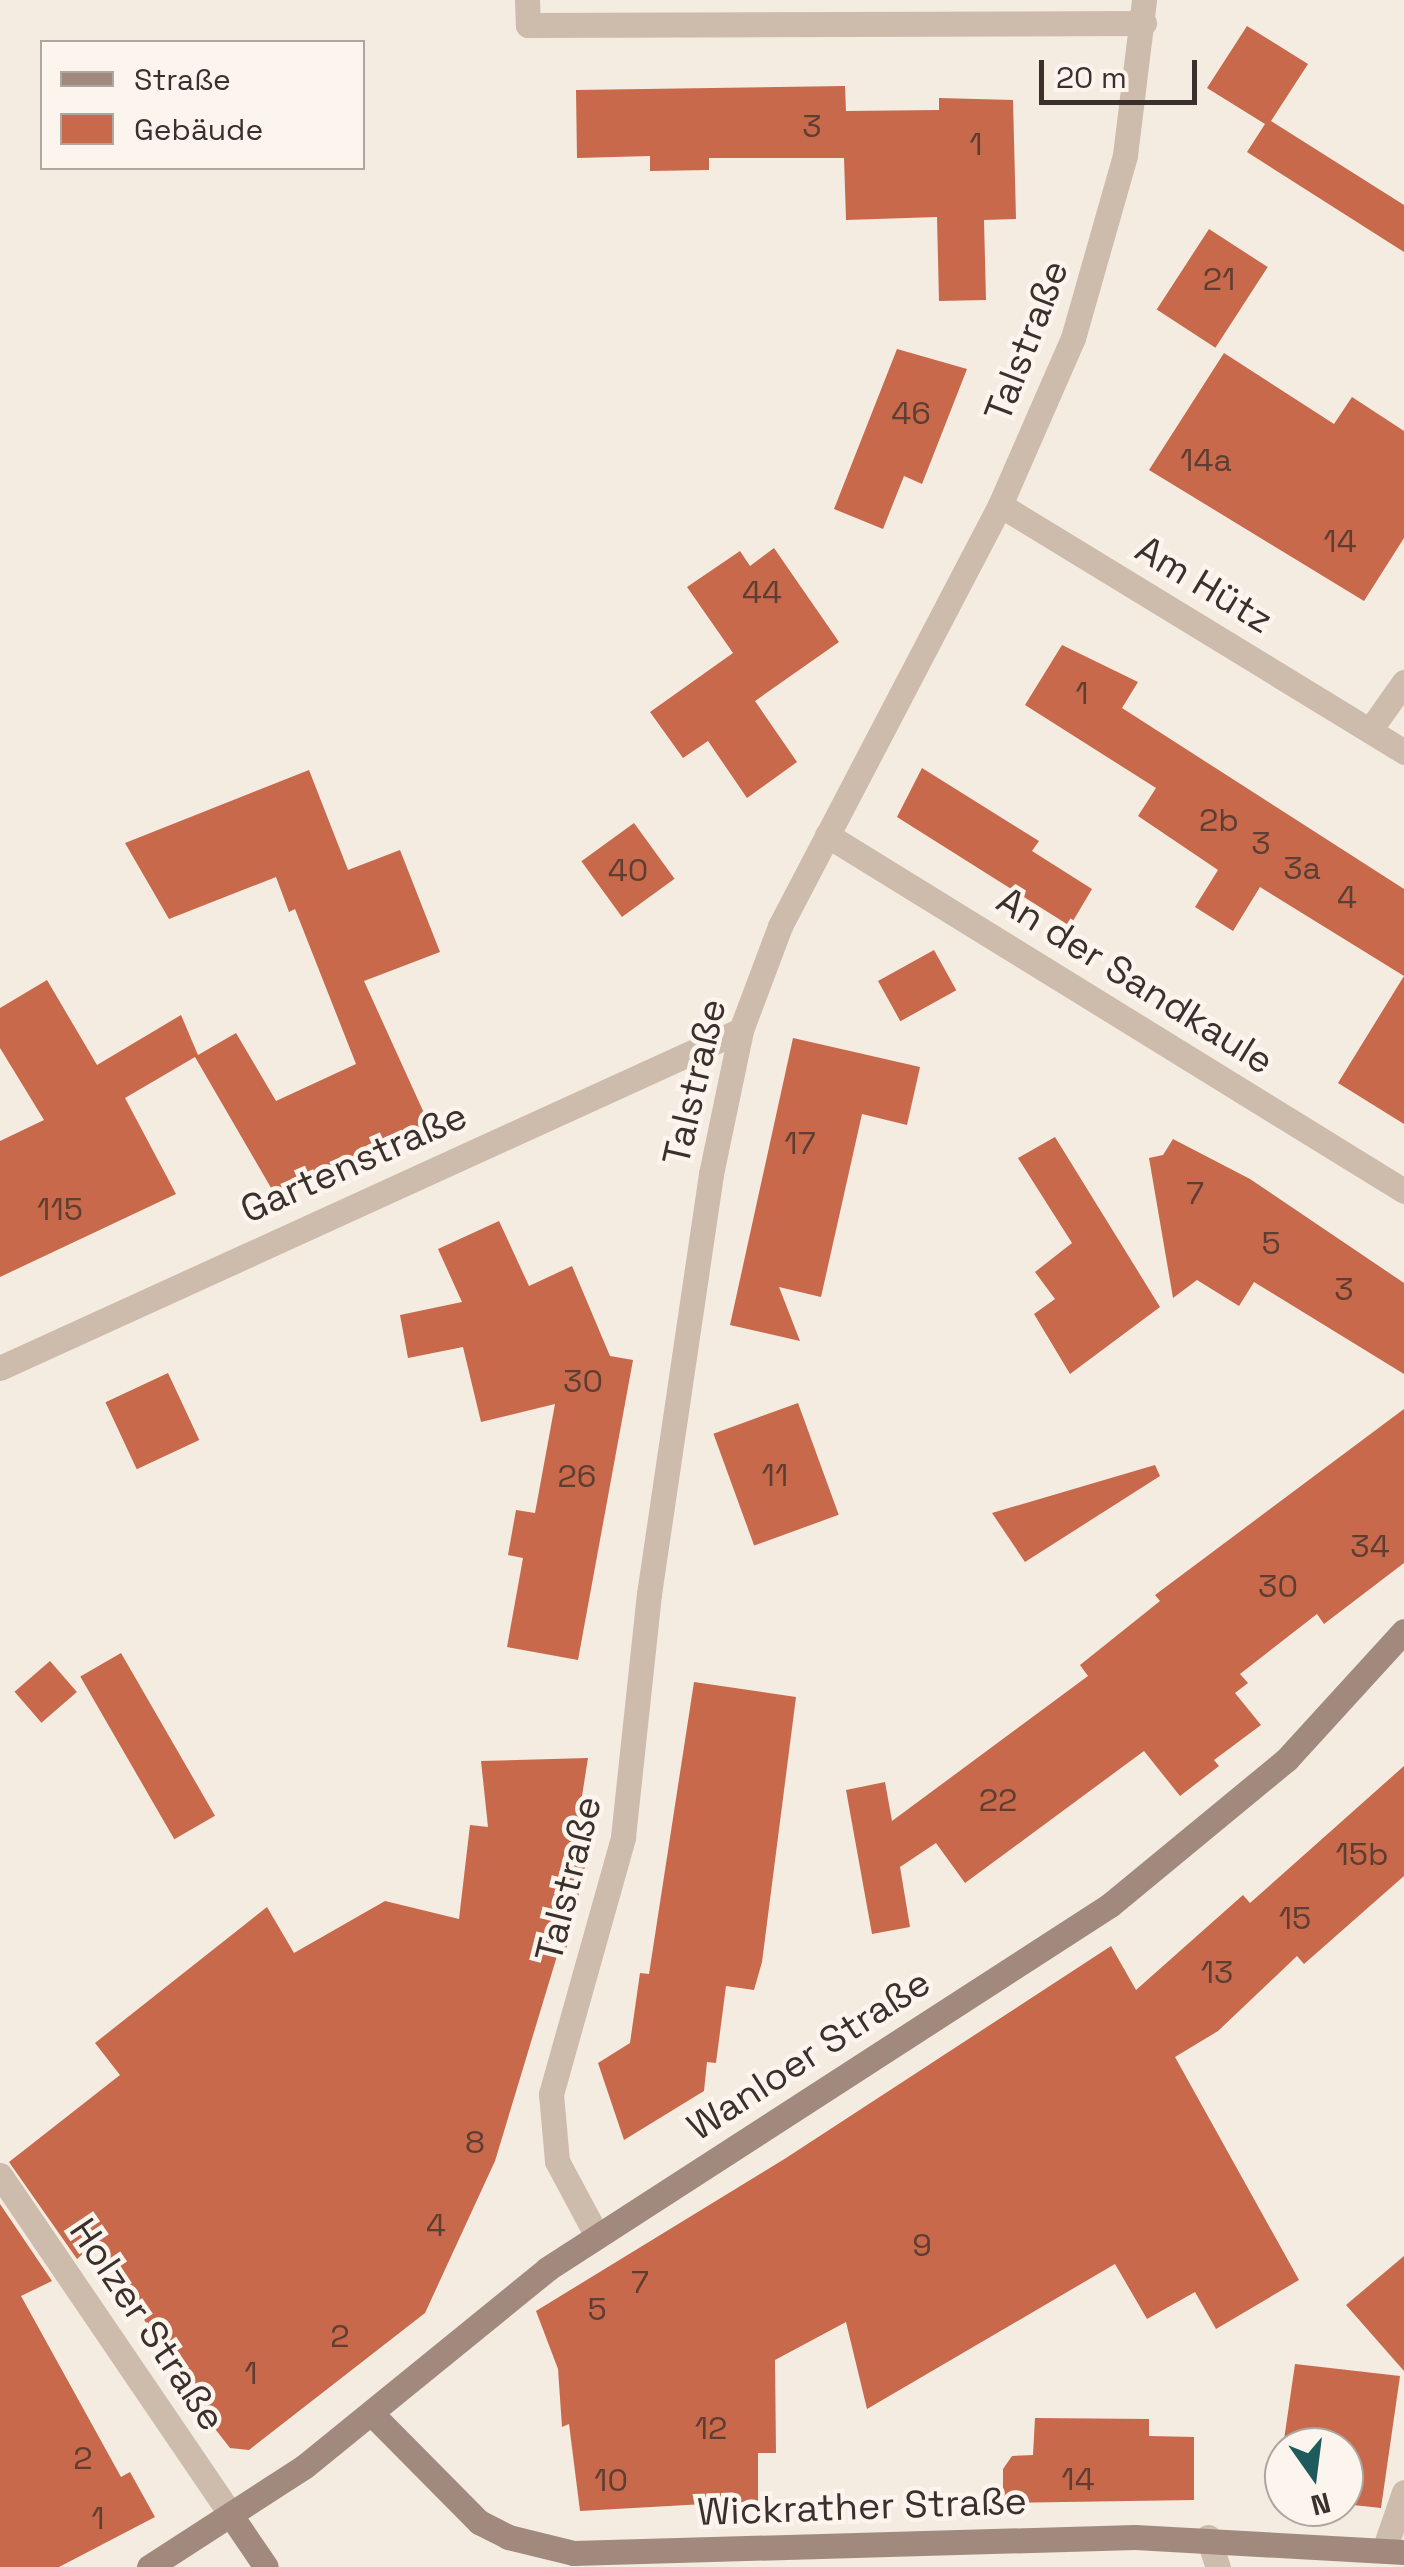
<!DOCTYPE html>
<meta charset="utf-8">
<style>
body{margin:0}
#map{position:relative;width:1404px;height:2567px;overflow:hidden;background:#f4ebe1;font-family:"Space Grotesk",sans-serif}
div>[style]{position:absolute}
.building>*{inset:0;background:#c8694b;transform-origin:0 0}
.street>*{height:25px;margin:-12.5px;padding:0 12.5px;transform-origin:12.5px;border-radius:12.5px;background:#cdbbac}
.secondary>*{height:25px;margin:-12.5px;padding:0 12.5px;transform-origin:12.5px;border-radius:12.5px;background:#a18a7d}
span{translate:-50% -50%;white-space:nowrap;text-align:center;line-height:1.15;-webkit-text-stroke:9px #fbf5ee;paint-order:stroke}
.number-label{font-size:32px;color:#5e3e33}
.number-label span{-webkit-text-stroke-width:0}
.street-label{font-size:38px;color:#3b302b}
.legend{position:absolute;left:40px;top:40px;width:325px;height:130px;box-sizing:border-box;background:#fbf5ee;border:2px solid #aea6a0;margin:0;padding:12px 18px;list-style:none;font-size:30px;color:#3b302b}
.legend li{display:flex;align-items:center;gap:20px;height:50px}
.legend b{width:50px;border:2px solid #aea6a0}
.north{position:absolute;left:1264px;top:2427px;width:100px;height:100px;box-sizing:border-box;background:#fbf5ee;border:2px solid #aea6a0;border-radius:50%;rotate:166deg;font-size:28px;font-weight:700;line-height:40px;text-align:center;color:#3b302b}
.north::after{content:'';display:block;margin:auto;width:35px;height:45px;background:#1f5a5e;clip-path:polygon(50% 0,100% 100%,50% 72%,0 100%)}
.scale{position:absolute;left:1039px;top:60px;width:158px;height:45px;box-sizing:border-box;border:5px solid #3b302b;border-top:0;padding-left:12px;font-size:30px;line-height:35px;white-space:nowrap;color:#3b302b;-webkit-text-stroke:8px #fbf5ee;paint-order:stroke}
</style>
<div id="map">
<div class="building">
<i style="clip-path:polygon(1247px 26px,1308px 64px,1271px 121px,1404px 205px,1404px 252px,1247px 152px,1265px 124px,1207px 88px)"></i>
<i style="clip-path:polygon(845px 86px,846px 111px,939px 110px,939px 98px,1013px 100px,1016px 219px,984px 220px,986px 300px,939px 301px,937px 217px,846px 220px,844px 158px,709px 158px,709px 170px,650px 171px,650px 156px,577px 158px,576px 90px)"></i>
<i style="left:1209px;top:229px;width:70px;height:96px;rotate:33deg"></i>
<i style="clip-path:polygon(897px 349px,967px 369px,922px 484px,904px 476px,883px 529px,834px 509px)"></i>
<i style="clip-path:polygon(1224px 353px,1334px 424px,1352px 397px,1404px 431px,1404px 538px,1364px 601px,1149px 470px)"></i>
<i style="clip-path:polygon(774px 548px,839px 642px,755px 701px,797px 762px,747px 798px,708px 741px,683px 758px,650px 712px,733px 653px,687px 587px,740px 551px,750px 566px)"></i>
<i style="clip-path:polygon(1062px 645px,1138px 682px,1122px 708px,1404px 889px,1404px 1124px,1338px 1083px,1404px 976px,1260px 887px,1233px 931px,1195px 907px,1218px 870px,1138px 816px,1156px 788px,1025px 705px)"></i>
<i style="clip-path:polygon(922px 768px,1039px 841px,1032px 851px,1092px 889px,1070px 926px,897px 817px)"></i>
<i style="clip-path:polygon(309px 770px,348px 870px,400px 850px,440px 952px,364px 981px,429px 1124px,274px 1193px,195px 1057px,125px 1098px,176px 1194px,0 1277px,0 1141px,44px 1120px,0 1048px,0 1008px,47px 980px,97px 1065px,181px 1015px,198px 1055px,236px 1033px,276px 1101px,356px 1064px,295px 909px,289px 912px,276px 877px,169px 919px,125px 843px)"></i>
<i style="left:634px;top:823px;width:69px;height:65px;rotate:54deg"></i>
<i style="left:934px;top:950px;width:46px;height:64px;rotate:61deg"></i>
<i style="clip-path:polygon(793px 1038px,920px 1067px,907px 1125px,862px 1114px,821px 1297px,779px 1287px,800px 1341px,730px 1325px)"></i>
<i style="clip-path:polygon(1055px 1137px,1160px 1307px,1070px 1374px,1034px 1314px,1055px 1299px,1035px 1272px,1072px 1243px,1018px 1158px)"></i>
<i style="clip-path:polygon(1173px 1139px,1250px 1179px,1404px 1283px,1404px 1374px,1254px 1282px,1239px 1306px,1197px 1280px,1173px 1298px,1149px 1158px,1163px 1155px)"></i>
<i style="clip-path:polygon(499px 1221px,529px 1286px,572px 1266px,610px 1356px,633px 1360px,578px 1660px,507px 1647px,523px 1558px,508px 1555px,516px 1510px,535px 1513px,555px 1404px,481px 1422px,463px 1347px,408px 1358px,400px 1315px,462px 1302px,438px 1249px)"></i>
<i style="left:168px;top:1373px;width:74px;height:69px;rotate:65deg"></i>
<i style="left:798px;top:1403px;width:119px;height:90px;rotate:70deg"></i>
<i style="clip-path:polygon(1404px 1409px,1404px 1563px,1324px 1624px,1317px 1614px,1240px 1674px,1248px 1683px,1235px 1693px,1261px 1725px,1214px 1760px,1219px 1766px,1180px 1796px,1144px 1751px,965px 1883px,936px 1843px,900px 1867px,910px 1927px,872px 1934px,846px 1790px,885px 1782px,892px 1821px,1088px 1676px,1080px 1665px,1160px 1601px,1155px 1595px)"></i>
<i style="clip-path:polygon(1155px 1465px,1160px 1476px,1025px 1562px,992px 1513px)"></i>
<i style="left:121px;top:1653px;width:188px;height:47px;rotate:60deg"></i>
<i style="left:50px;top:1661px;width:41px;height:47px;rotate:49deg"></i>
<i style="clip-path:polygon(694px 1682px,796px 1697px,762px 1962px,754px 1990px,726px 1986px,716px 2063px,707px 2062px,704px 2091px,624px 2140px,598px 2063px,630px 2043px,640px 1973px,649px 1974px)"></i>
<i style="clip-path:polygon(588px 1758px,582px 1796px,600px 1800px,564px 1959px,560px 1946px,495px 2161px,425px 2313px,249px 2450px,230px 2448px,173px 2375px,178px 2371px,94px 2244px,77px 2259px,9px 2162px,120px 2075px,95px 2043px,267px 1907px,294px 1953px,385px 1901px,459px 1919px,470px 1825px,488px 1827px,481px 1761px)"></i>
<i style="clip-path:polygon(1404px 1766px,1404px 1876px,1304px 1964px,1297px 1956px,1218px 2031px,1175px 2057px,1299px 2280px,1216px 2329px,1195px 2292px,1147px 2319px,1115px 2264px,867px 2409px,846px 2322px,775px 2360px,776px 2453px,758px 2453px,758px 2501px,580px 2511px,569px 2424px,562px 2427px,558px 2369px,536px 2311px,786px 2158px,1111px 1946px,1136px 1990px,1243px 1895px,1250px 1903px)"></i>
<i style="clip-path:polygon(0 2204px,52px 2281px,21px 2296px,121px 2477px,130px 2472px,155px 2517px,59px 2567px,0 2567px)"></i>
<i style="clip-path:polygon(1404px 2256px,1404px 2371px,1346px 2305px)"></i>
<i style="clip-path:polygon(1295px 2364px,1400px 2376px,1381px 2508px,1344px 2504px,1344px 2447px,1284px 2447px,1284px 2496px,1276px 2495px)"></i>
<i style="clip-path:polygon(1035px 2418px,1149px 2419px,1149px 2436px,1194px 2437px,1194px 2500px,1003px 2503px,1003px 2469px,1012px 2456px,1033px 2455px)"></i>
</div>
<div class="street">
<i style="left:527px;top:0;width:25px;rotate:88deg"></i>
<i style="left:528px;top:25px;width:616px;rotate:-0.19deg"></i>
<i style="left:1000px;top:505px;width:474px;rotate:31.4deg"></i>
<i style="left:1370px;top:730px;width:59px;rotate:-54.7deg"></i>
<i style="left:827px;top:835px;width:678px;rotate:31.67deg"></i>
<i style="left:0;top:1368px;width:814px;rotate:-24.52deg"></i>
<i style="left:0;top:2175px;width:413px;rotate:55.8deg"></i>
<i style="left:597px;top:2236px;width:85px;rotate:-118.1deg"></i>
<i style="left:557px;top:2161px;width:67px;rotate:-95.1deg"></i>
<i style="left:551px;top:2094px;width:267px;rotate:-74.3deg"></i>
<i style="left:623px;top:1837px;width:244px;rotate:-83.9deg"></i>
<i style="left:649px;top:1594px;width:425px;rotate:-81.6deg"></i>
<i style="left:711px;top:1174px;width:147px;rotate:-78.2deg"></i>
<i style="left:741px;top:1030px;width:111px;rotate:-69.4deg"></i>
<i style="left:780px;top:926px;width:475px;rotate:-62.4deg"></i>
<i style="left:1000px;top:505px;width:182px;rotate:-66.4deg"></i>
<i style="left:1073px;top:338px;width:190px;rotate:-74.1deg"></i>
<i style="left:1125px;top:155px;width:156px;rotate:-83deg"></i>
<i style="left:1208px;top:2537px;width:32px;rotate:72deg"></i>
<i style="left:1384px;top:2550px;width:61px;rotate:-71deg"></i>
</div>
<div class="secondary">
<i style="left:373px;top:2415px;width:151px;rotate:45.3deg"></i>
<i style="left:479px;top:2522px;width:33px;rotate:27deg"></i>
<i style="left:508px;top:2537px;width:67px;rotate:13.8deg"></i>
<i style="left:573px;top:2553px;width:562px;rotate:-1.63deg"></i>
<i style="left:1135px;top:2537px;width:269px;rotate:3.2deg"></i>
<i style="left:232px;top:2517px;width:60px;rotate:55.8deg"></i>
<i style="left:149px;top:2567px;width:186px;rotate:-32.9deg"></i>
<i style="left:305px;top:2466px;width:312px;rotate:-39.1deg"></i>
<i style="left:547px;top:2269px;width:670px;rotate:-32.88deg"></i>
<i style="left:1110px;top:1905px;width:229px;rotate:-39.5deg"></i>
<i style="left:1287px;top:1759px;width:173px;rotate:-47.6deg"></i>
</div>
<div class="number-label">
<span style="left:812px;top:126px">3</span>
<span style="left:976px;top:144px">1</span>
<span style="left:1219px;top:279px">21</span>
<span style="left:911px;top:413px">46</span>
<span style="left:1206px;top:460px">14a</span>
<span style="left:1340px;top:541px">14</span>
<span style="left:762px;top:592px">44</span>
<span style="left:1082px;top:693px">1</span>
<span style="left:1219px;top:820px">2b</span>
<span style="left:1261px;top:843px">3</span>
<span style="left:1302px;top:868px">3a</span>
<span style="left:628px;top:870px">40</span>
<span style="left:1347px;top:897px">4</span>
<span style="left:800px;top:1143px">17</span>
<span style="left:1195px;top:1193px">7</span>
<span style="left:60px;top:1209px">115</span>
<span style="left:1271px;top:1243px">5</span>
<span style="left:1344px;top:1289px">3</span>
<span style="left:583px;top:1381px">30</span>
<span style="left:775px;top:1475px">11</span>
<span style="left:577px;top:1476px">26</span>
<span style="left:1370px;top:1546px">34</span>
<span style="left:1278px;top:1586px">30</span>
<span style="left:998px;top:1800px">22</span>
<span style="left:1362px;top:1854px">15b</span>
<span style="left:1295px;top:1918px">15</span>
<span style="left:1217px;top:1972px">13</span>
<span style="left:475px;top:2142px">8</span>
<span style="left:436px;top:2225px">4</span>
<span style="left:922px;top:2245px">9</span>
<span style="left:640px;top:2282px">7</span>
<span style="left:597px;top:2309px">5</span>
<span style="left:340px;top:2336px">2</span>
<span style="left:251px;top:2373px">1</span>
<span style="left:711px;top:2428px">12</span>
<span style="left:83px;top:2458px">2</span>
<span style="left:1078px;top:2479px">14</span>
<span style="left:611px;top:2480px">10</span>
<span style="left:98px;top:2518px">1</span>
</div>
<div class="street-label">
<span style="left:1027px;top:341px;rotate:-69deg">Talstraße</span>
<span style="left:1204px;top:585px;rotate:31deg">Am Hütz</span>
<span style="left:1135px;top:981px;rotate:32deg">An der Sandkaule</span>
<span style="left:695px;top:1082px;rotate:-77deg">Talstraße</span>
<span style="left:354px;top:1163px;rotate:-24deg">Gartenstraße</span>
<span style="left:569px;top:1879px;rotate:-76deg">Talstraße</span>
<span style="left:809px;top:2055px;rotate:-33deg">Wanloer Straße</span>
<span style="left:147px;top:2325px;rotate:56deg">Holzer Straße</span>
<span style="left:862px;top:2507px;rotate:-2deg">Wickrather Straße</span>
</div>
<ul class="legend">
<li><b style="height:12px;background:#a18a7d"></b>Straße</li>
<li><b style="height:28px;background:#c8694b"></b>Gebäude</li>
</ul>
<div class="north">N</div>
<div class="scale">20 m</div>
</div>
